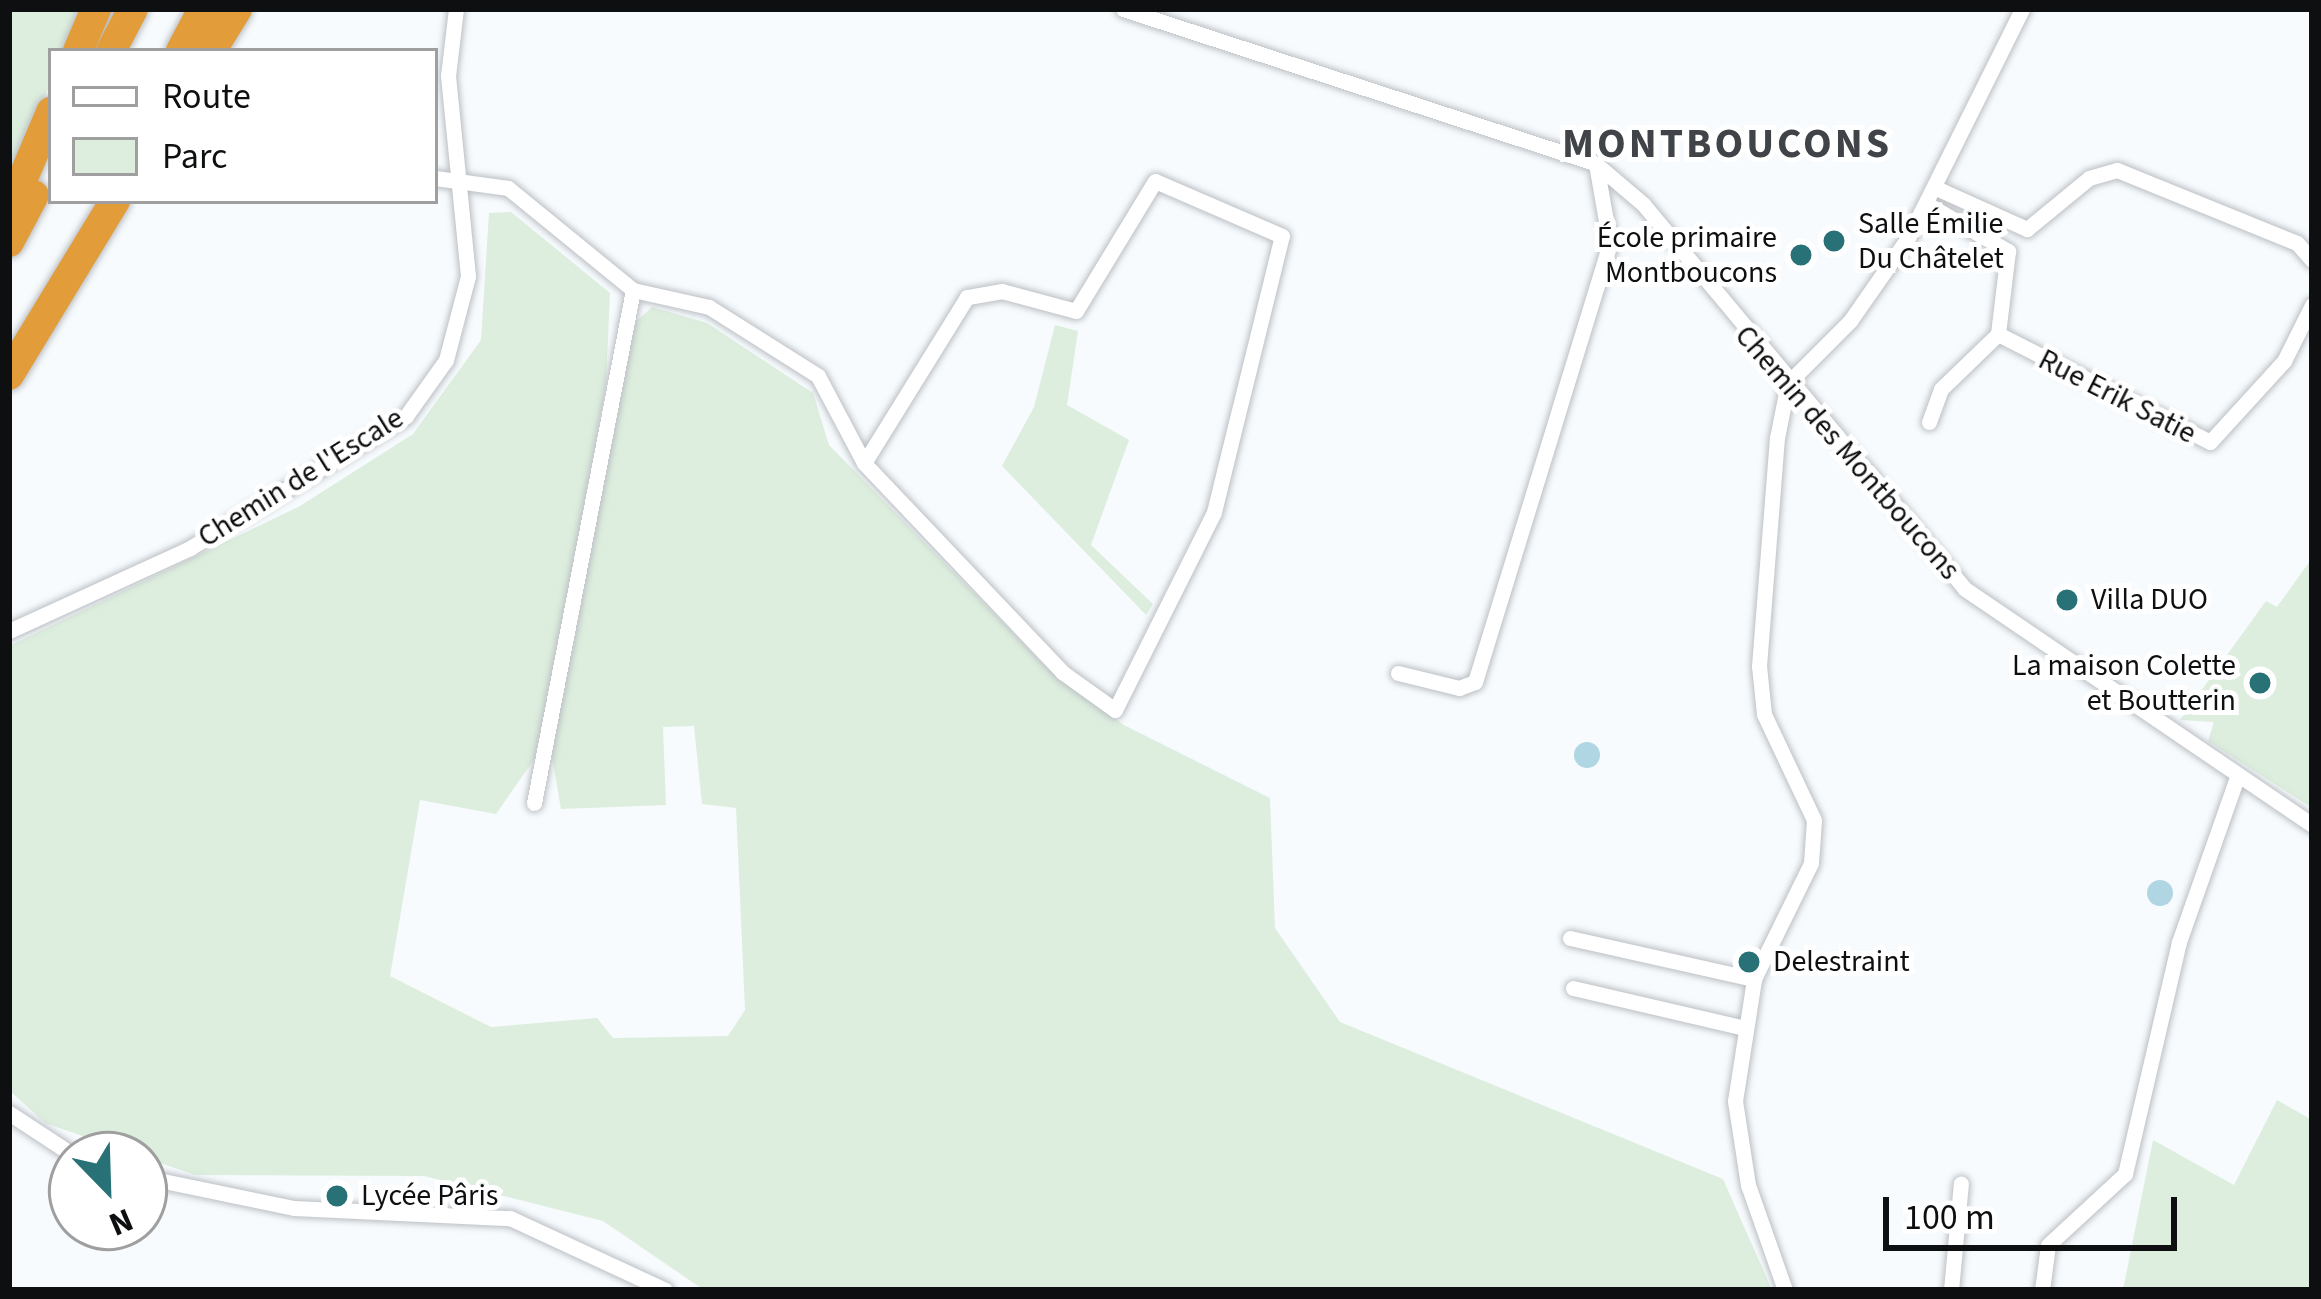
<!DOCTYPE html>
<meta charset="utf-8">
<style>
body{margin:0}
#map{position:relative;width:2321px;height:1299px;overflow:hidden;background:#f7fbfe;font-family:"Source Sans 3",sans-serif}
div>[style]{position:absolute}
.green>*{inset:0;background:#ddeede}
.water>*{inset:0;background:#afd6e2}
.round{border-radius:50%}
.roads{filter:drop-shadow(0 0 3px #bcc0c4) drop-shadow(0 0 3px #bcc0c4)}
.street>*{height:15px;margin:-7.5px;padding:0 7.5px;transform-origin:7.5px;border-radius:7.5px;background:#fff}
.highway>*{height:30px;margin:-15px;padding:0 15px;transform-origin:15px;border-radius:15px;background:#e29d3a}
.dots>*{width:33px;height:33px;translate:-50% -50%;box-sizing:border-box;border:6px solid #fff;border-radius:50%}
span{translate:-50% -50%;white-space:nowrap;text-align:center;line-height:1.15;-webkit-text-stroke:10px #fff;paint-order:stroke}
.poi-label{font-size:30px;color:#0e0f11}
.left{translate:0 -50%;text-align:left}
.right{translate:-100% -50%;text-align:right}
.street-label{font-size:30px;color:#0e0f11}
.district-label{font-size:42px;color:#404347;font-weight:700;letter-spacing:3px}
.frame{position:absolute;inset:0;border:12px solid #0e0f11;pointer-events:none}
.legend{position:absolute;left:48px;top:48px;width:390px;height:156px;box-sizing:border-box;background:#fff;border:3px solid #9f9fa0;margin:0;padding:15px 21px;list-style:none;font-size:36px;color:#0e0f11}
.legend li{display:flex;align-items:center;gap:24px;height:60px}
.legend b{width:60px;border:3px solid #9f9fa0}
.north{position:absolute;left:48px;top:1131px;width:120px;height:120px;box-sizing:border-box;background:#fff;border:3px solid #9f9fa0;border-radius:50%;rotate:157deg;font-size:33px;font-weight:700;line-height:48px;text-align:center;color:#0e0f11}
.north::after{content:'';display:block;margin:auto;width:42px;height:54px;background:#277177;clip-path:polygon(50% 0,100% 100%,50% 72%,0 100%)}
.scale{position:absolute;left:1883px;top:1197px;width:294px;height:54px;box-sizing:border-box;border:6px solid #0e0f11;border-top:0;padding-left:15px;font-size:36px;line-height:42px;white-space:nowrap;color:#0e0f11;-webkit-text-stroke:9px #fff;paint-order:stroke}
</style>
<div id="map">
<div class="green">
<i style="clip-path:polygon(9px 9px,81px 9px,65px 51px,51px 51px,51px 83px,9px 171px)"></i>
<i style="clip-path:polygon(511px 212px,610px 293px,606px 384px,542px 748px,496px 814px,420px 800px,390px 976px,491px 1027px,597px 1018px,613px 1038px,728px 1036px,745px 1010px,736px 808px,702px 804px,694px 726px,663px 727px,666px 805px,561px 809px,551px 751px,629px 328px,652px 307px,707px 323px,813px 393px,829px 445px,1048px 669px,1124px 725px,1270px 798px,1275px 928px,1340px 1022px,1723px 1179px,1772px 1290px,704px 1290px,603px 1221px,424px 1176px,195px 1175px,45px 1123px,9px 1090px,9px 646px,300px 506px,413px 434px,481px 340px,489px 213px)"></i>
<i style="clip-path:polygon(1055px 325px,1078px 331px,1067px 405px,1129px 440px,1091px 545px,1153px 604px,1146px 615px,1002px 466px,1034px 407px)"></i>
<i style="clip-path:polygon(2312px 558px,2312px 808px,2208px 741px,2214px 722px,2180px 720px,2266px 601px,2277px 607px)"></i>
<i style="clip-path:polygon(2277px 1100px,2312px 1120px,2312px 1290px,2123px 1290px,2153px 1140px,2234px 1185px)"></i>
</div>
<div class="water">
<i class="round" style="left:1574px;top:742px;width:26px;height:26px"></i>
<i class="round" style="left:2147px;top:880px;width:26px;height:26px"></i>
</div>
<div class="roads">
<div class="street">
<i style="left:1123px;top:9px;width:498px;rotate:18.1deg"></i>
<i style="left:1596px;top:164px;width:62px;rotate:40.4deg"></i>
<i style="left:1643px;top:204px;width:502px;rotate:50.09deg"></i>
<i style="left:1965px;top:589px;width:420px;rotate:34.2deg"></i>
<i style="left:435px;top:178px;width:74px;rotate:7.8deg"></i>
<i style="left:508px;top:188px;width:161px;rotate:39.2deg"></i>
<i style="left:633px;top:290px;width:78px;rotate:12.6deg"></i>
<i style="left:709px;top:307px;width:129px;rotate:32.3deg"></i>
<i style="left:818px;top:376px;width:98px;rotate:62.1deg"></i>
<i style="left:864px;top:463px;width:288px;rotate:46.5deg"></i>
<i style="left:1062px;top:672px;width:65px;rotate:35.6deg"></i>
<i style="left:1115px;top:710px;width:221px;rotate:-63.4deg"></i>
<i style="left:1214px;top:512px;width:284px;rotate:-76.2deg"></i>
<i style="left:1282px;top:236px;width:138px;rotate:-156.6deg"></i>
<i style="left:1155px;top:181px;width:152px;rotate:121.3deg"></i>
<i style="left:1076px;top:311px;width:77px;rotate:-164.9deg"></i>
<i style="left:1002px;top:291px;width:36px;rotate:170deg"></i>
<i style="left:967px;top:297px;width:195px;rotate:121.8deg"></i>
<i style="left:1936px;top:188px;width:100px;rotate:24.3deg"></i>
<i style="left:2027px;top:229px;width:80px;rotate:-39.4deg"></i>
<i style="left:2089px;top:178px;width:29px;rotate:-16deg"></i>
<i style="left:2117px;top:170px;width:194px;rotate:22.1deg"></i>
<i style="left:2297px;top:243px;width:23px;rotate:49deg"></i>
<i style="left:1927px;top:204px;width:94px;rotate:30.1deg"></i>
<i style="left:2008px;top:251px;width:84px;rotate:96.9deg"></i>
<i style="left:1929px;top:422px;width:35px;rotate:-70deg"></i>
<i style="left:1941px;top:389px;width:79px;rotate:-44deg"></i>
<i style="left:1998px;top:334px;width:238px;rotate:27deg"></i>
<i style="left:2210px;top:442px;width:110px;rotate:-47.6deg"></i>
<i style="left:2284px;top:361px;width:63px;rotate:-63.4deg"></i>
<i style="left:9px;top:631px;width:199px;rotate:-24.6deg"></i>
<i style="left:190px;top:548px;width:253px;rotate:-31.4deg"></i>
<i style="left:406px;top:416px;width:69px;rotate:-54.5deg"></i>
<i style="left:446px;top:360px;width:87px;rotate:-75.3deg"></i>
<i style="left:468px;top:276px;width:201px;rotate:-95.7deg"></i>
<i style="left:448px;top:76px;width:67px;rotate:-83.2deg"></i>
<i style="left:1398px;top:673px;width:63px;rotate:13.8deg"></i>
<i style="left:1459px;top:688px;width:17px;rotate:-21deg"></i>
<i style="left:1475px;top:682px;width:458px;rotate:-72.9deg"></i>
<i style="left:1610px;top:244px;width:81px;rotate:-99.9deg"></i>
<i style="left:534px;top:803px;width:522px;rotate:-79.08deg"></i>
<i style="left:1570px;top:938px;width:189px;rotate:12.6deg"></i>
<i style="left:1573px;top:988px;width:177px;rotate:13.1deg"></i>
<i style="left:9px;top:1113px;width:77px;rotate:33.3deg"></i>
<i style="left:144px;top:1177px;width:153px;rotate:11.7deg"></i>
<i style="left:294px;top:1208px;width:216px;rotate:2.7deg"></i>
<i style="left:510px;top:1218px;width:171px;rotate:24.9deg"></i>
<i style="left:1785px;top:1290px;width:111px;rotate:-109.4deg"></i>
<i style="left:1748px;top:1185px;width:85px;rotate:-98.8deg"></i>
<i style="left:1735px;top:1101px;width:123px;rotate:-81.1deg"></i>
<i style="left:1754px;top:979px;width:129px;rotate:-63.8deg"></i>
<i style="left:1811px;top:863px;width:43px;rotate:-86deg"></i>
<i style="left:1814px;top:820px;width:117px;rotate:-115.3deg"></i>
<i style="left:1764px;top:714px;width:48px;rotate:-95.9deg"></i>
<i style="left:1759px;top:666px;width:229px;rotate:-85.5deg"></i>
<i style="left:1777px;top:438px;width:56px;rotate:-78.7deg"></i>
<i style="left:1788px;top:383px;width:88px;rotate:-45deg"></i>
<i style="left:1850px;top:321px;width:101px;rotate:-55.1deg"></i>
<i style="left:1908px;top:238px;width:256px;rotate:-63.5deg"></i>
<i style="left:1951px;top:1290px;width:107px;rotate:-84.7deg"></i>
<i style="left:2042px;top:1290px;width:45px;rotate:-82.4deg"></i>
<i style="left:2048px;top:1245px;width:105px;rotate:-42.7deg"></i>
<i style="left:2125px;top:1174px;width:238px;rotate:-76.9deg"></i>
<i style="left:2179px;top:942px;width:172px;rotate:-70.6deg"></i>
</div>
<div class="highway">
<i style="left:78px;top:51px;width:46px;rotate:-66.8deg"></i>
<i style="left:111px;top:51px;width:47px;rotate:-62.4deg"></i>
<i style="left:181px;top:51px;width:47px;rotate:-62.4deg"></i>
<i style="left:211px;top:51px;width:49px;rotate:-58.2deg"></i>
<i style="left:9px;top:211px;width:108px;rotate:-67deg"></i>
<i style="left:9px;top:242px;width:53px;rotate:-62deg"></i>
<i style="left:9px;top:375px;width:204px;rotate:-58.7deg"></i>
</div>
</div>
<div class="dots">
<i style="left:1834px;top:241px;background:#277177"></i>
<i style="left:1801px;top:255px;background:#277177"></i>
<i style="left:2067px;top:600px;background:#277177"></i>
<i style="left:2260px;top:683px;background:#277177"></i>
<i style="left:1749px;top:962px;background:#277177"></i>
<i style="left:337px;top:1196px;background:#277177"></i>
</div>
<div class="poi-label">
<span class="left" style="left:1858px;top:241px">Salle Émilie<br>Du Châtelet</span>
<span class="right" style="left:1777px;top:255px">École primaire<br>Montboucons</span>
<span class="left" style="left:2091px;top:600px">Villa DUO</span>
<span class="right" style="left:2236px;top:683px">La maison Colette<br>et Boutterin</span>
<span class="left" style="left:1773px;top:962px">Delestraint</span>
<span class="left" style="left:361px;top:1196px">Lycée Pâris</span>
</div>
<div class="street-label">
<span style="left:2117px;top:397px;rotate:27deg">Rue Erik Satie</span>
<span style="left:1847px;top:453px;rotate:49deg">Chemin des Montboucons</span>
<span style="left:301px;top:478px;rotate:-32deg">Chemin de l'Escale</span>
</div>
<div class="district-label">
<span style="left:1727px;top:144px">MONTBOUCONS</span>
</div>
<div class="frame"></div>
<ul class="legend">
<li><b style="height:15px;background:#fff"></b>Route</li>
<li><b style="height:33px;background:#ddeede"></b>Parc</li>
</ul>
<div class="north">N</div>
<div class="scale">100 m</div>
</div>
